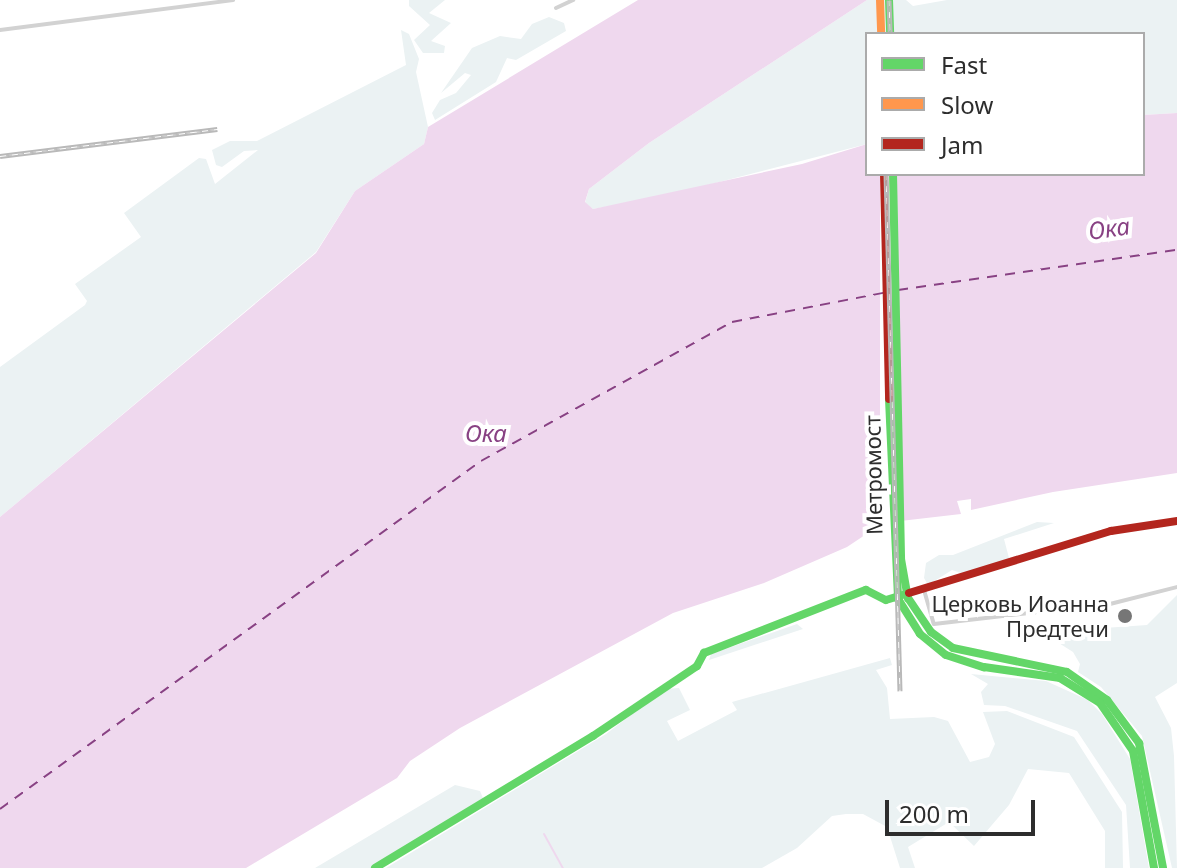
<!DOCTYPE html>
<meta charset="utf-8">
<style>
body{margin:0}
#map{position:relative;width:1177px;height:868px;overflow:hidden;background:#fff;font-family:"Noto Sans",sans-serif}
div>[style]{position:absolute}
.green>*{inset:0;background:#ebf2f3}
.water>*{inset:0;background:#efd8ee}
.pier>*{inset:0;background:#fff;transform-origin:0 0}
.stream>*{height:2px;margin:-1px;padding:0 1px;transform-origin:1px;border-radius:1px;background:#efd8ee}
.ferry>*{height:2px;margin-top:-1px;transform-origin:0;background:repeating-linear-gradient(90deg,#884183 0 10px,transparent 0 18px)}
.street>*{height:4px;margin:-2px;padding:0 2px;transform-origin:2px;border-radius:2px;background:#d2d2d2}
.fast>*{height:8px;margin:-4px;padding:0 4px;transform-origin:4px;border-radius:4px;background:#63d668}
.slow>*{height:8px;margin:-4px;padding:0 4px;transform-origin:4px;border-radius:4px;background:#ff974d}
.jam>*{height:8px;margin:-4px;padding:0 4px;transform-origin:4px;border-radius:4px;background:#b3261e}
.rail>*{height:5px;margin-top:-2.5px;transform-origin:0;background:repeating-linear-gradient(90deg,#fff 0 6px,#b9b9b9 0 12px);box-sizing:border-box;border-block:2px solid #b9b9b9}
.dots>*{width:22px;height:22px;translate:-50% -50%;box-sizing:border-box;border:4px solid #fff;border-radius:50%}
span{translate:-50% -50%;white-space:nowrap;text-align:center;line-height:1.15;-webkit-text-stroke:8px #fff;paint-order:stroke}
.street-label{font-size:22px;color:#2d2d2d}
.poi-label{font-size:22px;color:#2d2d2d}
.right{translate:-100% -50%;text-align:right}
.water-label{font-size:24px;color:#884183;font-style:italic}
.legend{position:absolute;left:865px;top:32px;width:280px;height:144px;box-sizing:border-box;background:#fff;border:2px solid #ababab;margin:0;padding:10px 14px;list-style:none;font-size:24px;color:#2d2d2d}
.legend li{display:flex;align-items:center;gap:16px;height:40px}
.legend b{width:40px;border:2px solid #ababab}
.scale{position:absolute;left:885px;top:800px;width:150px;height:36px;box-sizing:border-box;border:4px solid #2d2d2d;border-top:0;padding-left:10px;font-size:24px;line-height:28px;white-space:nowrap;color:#2d2d2d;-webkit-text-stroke:6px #fff;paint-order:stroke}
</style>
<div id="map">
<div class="green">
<i style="clip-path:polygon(409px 0,445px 0,429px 13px,451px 23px,431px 41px,445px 46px,444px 53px,423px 53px,414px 40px,430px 25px,409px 6px)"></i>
<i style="clip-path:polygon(867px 0,906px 0,913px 6px,947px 0,1177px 0,1177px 113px,1143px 115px,1143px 34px,867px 34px,867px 144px,661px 197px,593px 209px,585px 203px,589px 189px,649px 143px)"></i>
<i style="clip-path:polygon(549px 17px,564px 23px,566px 31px,516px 60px,507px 58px,496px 82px,435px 120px,432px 113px,440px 100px,456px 93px,471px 75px,465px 73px,441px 93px,472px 48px,500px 36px,521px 39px,532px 24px)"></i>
<i style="clip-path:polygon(401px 30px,409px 34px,419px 59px,416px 72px,428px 127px,424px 144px,355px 191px,316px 252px,0 517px,0 367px,85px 305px,87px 301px,75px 284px,141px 237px,124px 213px,199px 158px,206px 159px,215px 184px,258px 150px,244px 151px,222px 167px,216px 165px,212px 150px,230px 141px,257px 141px,406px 65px)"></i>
<i style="clip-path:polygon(1037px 522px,1054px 523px,1004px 539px,1009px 558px,1053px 546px,964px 574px,952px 570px,928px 585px,924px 578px,926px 563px,939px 555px,953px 555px)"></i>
<i style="clip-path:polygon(1177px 595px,1177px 683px,1155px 697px,1171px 728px,1174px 756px,1177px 868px,1172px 868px,1142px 736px,1101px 687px,1078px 672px,1080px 664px,1073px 652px,1043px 633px,1099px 622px,1104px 628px,1147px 625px)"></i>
<i style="clip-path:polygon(797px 624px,803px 629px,709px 660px,711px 654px)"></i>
<i style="clip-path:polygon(890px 658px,892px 665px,876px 670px,887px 688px,890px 719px,934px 717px,948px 721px,970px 762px,989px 757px,995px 744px,983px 712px,1007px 711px,1074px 737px,1122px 812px,1123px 868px,1105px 868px,1105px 831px,1069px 773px,1028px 769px,1009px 805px,974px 846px,949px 822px,908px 847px,915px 868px,900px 868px,887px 827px,863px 814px,846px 814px,832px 816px,797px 848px,762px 868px,386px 868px,606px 734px,665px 689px,679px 688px,690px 710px,667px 721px,678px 741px,737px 710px,732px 702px)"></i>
<i style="clip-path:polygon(971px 674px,1046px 681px,1088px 700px,1102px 714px,1130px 759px,1149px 868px,1130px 868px,1126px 805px,1077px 731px,1005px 706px,984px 705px,981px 692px,988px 684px)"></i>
<i style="clip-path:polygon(455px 785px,480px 791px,483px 798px,372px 868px,315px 868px)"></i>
</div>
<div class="water">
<i style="clip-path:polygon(638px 0,867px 0,649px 143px,589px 189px,585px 202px,593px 209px,802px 164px,867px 144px,867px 174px,1143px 174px,1143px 115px,1177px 113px,1177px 473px,1053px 492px,971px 510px,971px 499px,957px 501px,961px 514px,883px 523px,847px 547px,764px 583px,673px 613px,460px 728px,410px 761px,397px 778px,246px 868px,0 868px,0 517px,316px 253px,355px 191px,424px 144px,428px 127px)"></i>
</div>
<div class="pier">
<i style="left:880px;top:174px;width:17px;height:352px"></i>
</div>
<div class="stream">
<i style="left:544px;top:834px;width:39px;rotate:61deg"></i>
</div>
<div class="ferry">
<i style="left:898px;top:290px;width:282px;rotate:-8.2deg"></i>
<i style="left:0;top:809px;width:594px;rotate:-35.89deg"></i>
<i style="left:481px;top:461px;width:287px;rotate:-29deg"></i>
<i style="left:732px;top:322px;width:154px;rotate:-10.9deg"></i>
</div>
<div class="street">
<i style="left:556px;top:8px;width:19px;rotate:-25deg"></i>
<i style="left:0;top:30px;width:235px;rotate:-7.3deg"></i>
<i style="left:924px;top:590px;width:35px;rotate:74deg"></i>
<i style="left:934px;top:624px;width:114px;rotate:-6.6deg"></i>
<i style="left:1106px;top:605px;width:73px;rotate:-14.2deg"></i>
</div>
<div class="fast">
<i style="left:889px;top:0;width:34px;rotate:88deg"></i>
<i style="left:893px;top:174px;width:385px;rotate:88.8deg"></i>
<i style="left:901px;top:559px;width:40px;rotate:80deg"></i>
<i style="left:908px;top:598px;width:41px;rotate:55.9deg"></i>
<i style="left:931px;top:632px;width:27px;rotate:36deg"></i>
<i style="left:953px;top:648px;width:116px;rotate:11.9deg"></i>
<i style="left:1067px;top:672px;width:49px;rotate:35deg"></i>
<i style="left:1107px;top:700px;width:54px;rotate:53.3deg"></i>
<i style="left:1139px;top:743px;width:127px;rotate:79.1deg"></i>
<i style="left:889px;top:399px;width:200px;rotate:87.4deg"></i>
<i style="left:898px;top:599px;width:41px;rotate:57.8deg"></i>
<i style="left:920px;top:634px;width:33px;rotate:39deg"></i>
<i style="left:946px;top:655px;width:40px;rotate:18deg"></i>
<i style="left:984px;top:667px;width:77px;rotate:8.2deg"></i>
<i style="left:1060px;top:678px;width:47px;rotate:32deg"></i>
<i style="left:1100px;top:703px;width:58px;rotate:55.5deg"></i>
<i style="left:1133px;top:751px;width:119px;rotate:79.8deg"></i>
<i style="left:375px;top:868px;width:255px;rotate:-31.2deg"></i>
<i style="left:593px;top:736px;width:125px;rotate:-33.9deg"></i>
<i style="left:697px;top:666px;width:15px;rotate:-62deg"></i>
<i style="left:704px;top:653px;width:174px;rotate:-21.3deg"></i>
<i style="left:866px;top:590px;width:22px;rotate:27deg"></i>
<i style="left:886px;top:600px;width:24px;rotate:-17deg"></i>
</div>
<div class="slow">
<i style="left:880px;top:0;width:34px;rotate:88deg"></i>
</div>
<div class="jam">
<i style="left:884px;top:174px;width:225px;rotate:88.7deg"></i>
<i style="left:909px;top:593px;width:211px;rotate:-17.1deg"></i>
<i style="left:1111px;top:531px;width:67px;rotate:-8.6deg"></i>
</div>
<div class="rail">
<i style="left:889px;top:0;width:34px;rotate:88deg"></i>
<i style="left:0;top:156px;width:219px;rotate:-7.1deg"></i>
<i style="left:886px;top:174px;width:517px;rotate:88.45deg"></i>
</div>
<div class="dots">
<i style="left:1125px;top:616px;background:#767676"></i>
</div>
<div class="street-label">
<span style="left:873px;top:475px;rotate:-91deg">Метромост</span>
</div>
<div class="poi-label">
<span class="right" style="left:1109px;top:616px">Церковь Иоанна<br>Предтечи</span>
</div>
<div class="water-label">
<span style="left:1109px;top:228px;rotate:-8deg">Ока</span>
<span style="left:486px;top:433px">Ока</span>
</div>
<ul class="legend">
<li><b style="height:10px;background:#63d668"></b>Fast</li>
<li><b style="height:10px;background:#ff974d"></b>Slow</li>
<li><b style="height:10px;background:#b3261e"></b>Jam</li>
</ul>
<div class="scale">200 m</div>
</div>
